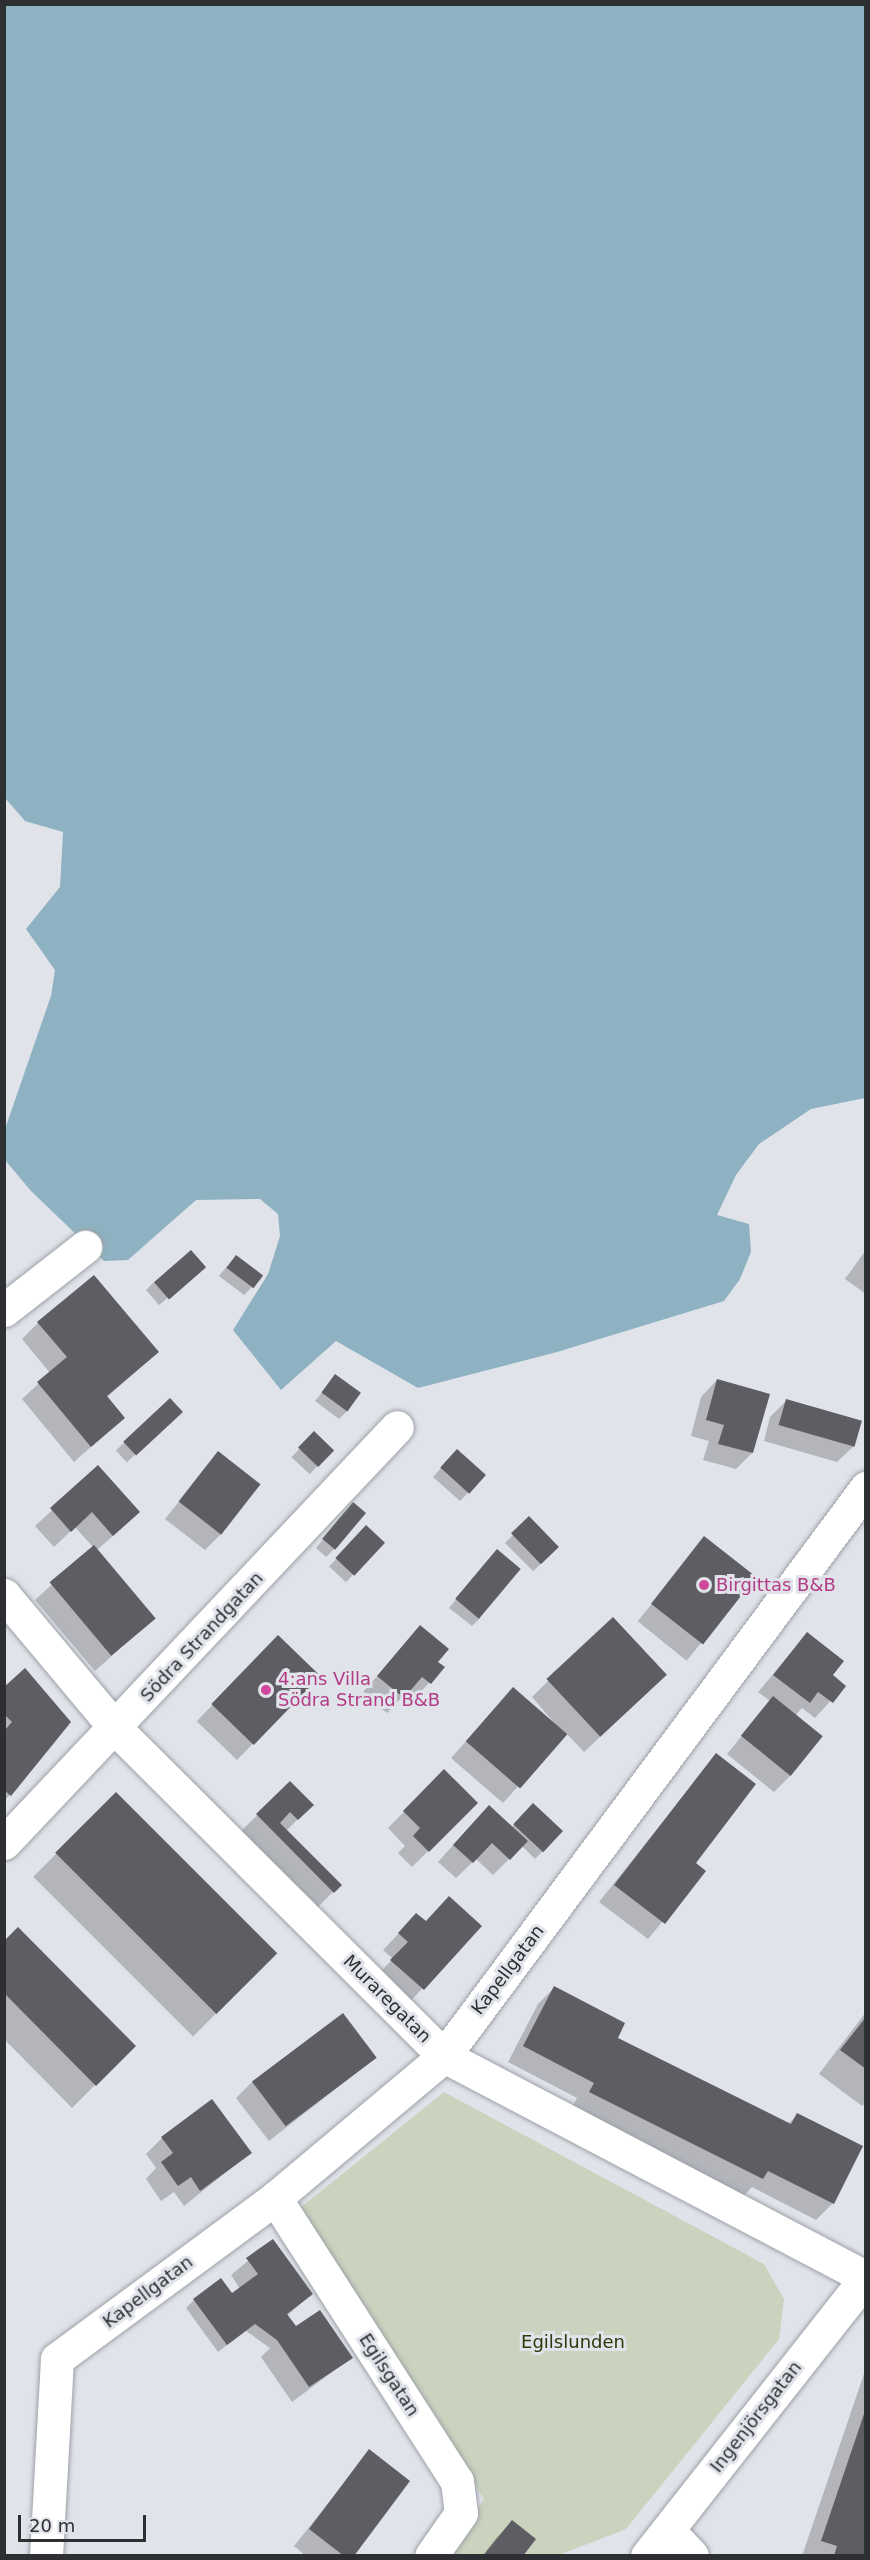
<!DOCTYPE html>
<meta charset="utf-8">
<style>
body{margin:0}
#map{position:relative;width:870px;height:2560px;overflow:hidden;background:#e0e3ea;font-family:"DejaVu Sans",sans-serif}
div>[style]{position:absolute}
.green>*{inset:0;background:#c9d3bd}
.water>*{inset:0;background:#8eb2c1}
.shadow>*{inset:0;background:#0003;transform-origin:0 0}
.building>*{inset:0;background:#5d5d63;transform-origin:0 0}
.roads{filter:drop-shadow(0 0 2px #9da1a7) drop-shadow(0 0 2px #9da1a7)}
.minor>*{height:33px;margin:-16.5px;padding:0 16.5px;transform-origin:16.5px;border-radius:16.5px;background:#fff}
.dots>*{width:16px;height:16px;translate:-50% -50%;box-sizing:border-box;border:3px solid #e0e3ea;border-radius:50%}
span{translate:-50% -50%;white-space:nowrap;text-align:center;line-height:1.15;-webkit-text-stroke:6px #e0e3ea;paint-order:stroke}
.hotel-label{font-size:18px;color:#b23c85}
.left{translate:0 -50%;text-align:left}
.street-label{font-size:18px;color:#2e2f32}
.park-label{font-size:18px;color:#2b3b0a}
.frame{position:absolute;inset:0;border:6px solid #2e2f32;pointer-events:none}
.scale{position:absolute;left:18px;top:2515px;width:128px;height:27px;box-sizing:border-box;border:3px solid #2e2f32;border-top:0;padding-left:8px;font-size:18px;line-height:21px;white-space:nowrap;color:#2e2f32;-webkit-text-stroke:4px #e0e3ea;paint-order:stroke}
</style>
<div id="map">
<div class="green">
<i style="clip-path:polygon(444px 2092px,764px 2264px,784px 2299px,779px 2339px,626px 2529px,559px 2555px,447px 2555px,484px 2499px,299px 2209px)"></i>
</div>
<div class="water">
<i style="clip-path:polygon(4px 5px,865px 5px,865px 1098px,811px 1109px,759px 1144px,736px 1175px,717px 1215px,749px 1224px,751px 1252px,740px 1279px,724px 1301px,557px 1352px,418px 1388px,336px 1341px,281px 1390px,233px 1330px,268px 1274px,280px 1236px,278px 1214px,260px 1199px,196px 1200px,128px 1260px,104px 1261px,31px 1191px,5px 1160px,5px 1129px,51px 996px,55px 970px,26px 929px,60px 887px,63px 832px,25px 821px,5px 798px)"></i>
</div>
<div class="shadow">
<i style="clip-path:polygon(866px 1250px,866px 1294px,845px 1279px)"></i>
<i style="clip-path:polygon(228px 1265px,252px 1287px,244px 1295px,219px 1276px)"></i>
<i style="clip-path:polygon(196px 1275px,159px 1305px,146px 1290px,154px 1282px)"></i>
<i style="clip-path:polygon(38px 1323px,157px 1352px,106px 1398px,123px 1418px,74px 1462px,22px 1399px,50px 1373px,22px 1339px)"></i>
<i style="clip-path:polygon(335px 1376px,347px 1411px,339px 1419px,315px 1401px)"></i>
<i style="clip-path:polygon(717px 1380px,752px 1453px,736px 1469px,703px 1460px,709px 1441px,691px 1436px,701px 1397px)"></i>
<i style="left:170px;top:1400px;width:16px;height:74px;rotate:47deg"></i>
<i style="clip-path:polygon(786px 1401px,860px 1422px,854px 1446px,837px 1462px,764px 1441px,770px 1417px)"></i>
<i style="left:314px;top:1433px;width:25px;height:33px;rotate:43deg"></i>
<i style="clip-path:polygon(218px 1453px,221px 1534px,205px 1550px,165px 1519px)"></i>
<i style="clip-path:polygon(449px 1459px,468px 1493px,460px 1501px,433px 1477px)"></i>
<i style="clip-path:polygon(98px 1468px,122px 1528px,97px 1550px,154px 1618px,95px 1671px,35px 1600px,93px 1547px,75px 1527px,54px 1547px,35px 1526px)"></i>
<i style="clip-path:polygon(345px 1512px,334px 1549px,326px 1557px,316px 1548px)"></i>
<i style="left:529px;top:1519px;width:40px;height:34px;rotate:45deg"></i>
<i style="left:366px;top:1527px;width:23px;height:54px;rotate:43deg"></i>
<i style="left:705px;top:1538px;width:63px;height:107px;rotate:39deg"></i>
<i style="clip-path:polygon(489px 1559px,480px 1618px,472px 1626px,449px 1608px)"></i>
<i style="clip-path:polygon(421px 1627px,436px 1662px,443px 1668px,414px 1699px,406px 1693px,387px 1713px,362px 1693px)"></i>
<i style="clip-path:polygon(807px 1634px,831px 1676px,844px 1686px,815px 1718px,802px 1708px,795px 1716px,790px 1776px,774px 1792px,727px 1754px,770px 1701px,758px 1692px)"></i>
<i style="left:278px;top:1637px;width:56px;height:117px;rotate:44deg"></i>
<i style="clip-path:polygon(24px 1671px,10px 1795px,4px 1801px,4px 1689px)"></i>
<i style="clip-path:polygon(548px 1681px,649px 1691px,584px 1752px,566px 1733px,503px 1803px,451px 1758px,513px 1689px,562px 1732px,532px 1697px)"></i>
<i style="clip-path:polygon(716px 1755px,694px 1864px,704px 1872px,648px 1939px,599px 1902px)"></i>
<i style="clip-path:polygon(444px 1771px,476px 1803px,412px 1867px,398px 1853px,405px 1846px,388px 1828px)"></i>
<i style="clip-path:polygon(290px 1783px,312px 1805px,286px 1831px,340px 1885px,317px 1908px,241px 1831px)"></i>
<i style="left:116px;top:1794px;width:226px;height:117px;rotate:45deg"></i>
<i style="clip-path:polygon(533px 1805px,543px 1851px,535px 1859px,522px 1846px,493px 1875px,476px 1859px,456px 1878px,438px 1862px,473px 1823px,511px 1828px)"></i>
<i style="clip-path:polygon(425px 1923px,480px 1926px,407px 2005px,375px 1977px,393px 1959px,383px 1950px,400px 1932px)"></i>
<i style="clip-path:polygon(4px 1943px,134px 2046px,72px 2108px,4px 2039px)"></i>
<i style="clip-path:polygon(554px 1988px,612px 2045px,788px 2124px,797px 2115px,861px 2147px,833px 2203px,816px 2220px,752px 2187px,739px 2201px,568px 2115px,577px 2098px,508px 2062px,538px 2004px)"></i>
<i style="clip-path:polygon(866px 2012px,866px 2102px,862px 2106px,819px 2074px)"></i>
<i style="clip-path:polygon(375px 2058px,269px 2141px,236px 2098px,252px 2082px)"></i>
<i style="clip-path:polygon(162px 2138px,250px 2153px,184px 2206px,174px 2192px,161px 2201px,146px 2179px,156px 2168px,146px 2154px)"></i>
<i style="clip-path:polygon(272px 2241px,311px 2294px,287px 2316px,290px 2332px,351px 2358px,292px 2402px,261px 2357px,270px 2348px,246px 2331px,218px 2352px,186px 2308px,194px 2300px,232px 2295px,240px 2289px,231px 2275px)"></i>
<i style="clip-path:polygon(866px 2368px,866px 2556px,802px 2556px)"></i>
<i style="clip-path:polygon(370px 2451px,352px 2556px,306px 2556px,294px 2546px)"></i>
<i style="clip-path:polygon(512px 2522px,521px 2556px,482px 2556px,496px 2538px)"></i>
</div>
<div class="building">
<i style="left:191px;top:1250px;width:23px;height:49px;rotate:49deg"></i>
<i style="left:236px;top:1255px;width:34px;height:16px;rotate:37deg"></i>
<i style="clip-path:polygon(94px 1275px,159px 1352px,107px 1396px,125px 1418px,91px 1447px,37px 1382px,67px 1357px,37px 1322px)"></i>
<i style="left:335px;top:1374px;width:32px;height:23px;rotate:36deg"></i>
<i style="clip-path:polygon(717px 1379px,770px 1394px,753px 1453px,718px 1444px,724px 1425px,706px 1420px)"></i>
<i style="left:170px;top:1398px;width:19px;height:64px;rotate:47deg"></i>
<i style="left:786px;top:1399px;width:79px;height:27px;rotate:16deg"></i>
<i style="left:314px;top:1431px;width:28px;height:23px;rotate:44deg"></i>
<i style="left:457px;top:1449px;width:39px;height:25px;rotate:42deg"></i>
<i style="left:218px;top:1451px;width:54px;height:64px;rotate:38deg"></i>
<i style="clip-path:polygon(98px 1465px,140px 1512px,113px 1536px,92px 1512px,71px 1532px,50px 1508px)"></i>
<i style="left:353px;top:1502px;width:17px;height:48px;rotate:40deg"></i>
<i style="left:529px;top:1516px;width:43px;height:25px;rotate:46deg"></i>
<i style="left:366px;top:1525px;width:26px;height:45px;rotate:43deg"></i>
<i style="left:704px;top:1536px;width:66px;height:86px;rotate:38deg"></i>
<i style="left:94px;top:1545px;width:96px;height:58px;rotate:50deg"></i>
<i style="left:497px;top:1549px;width:31px;height:65px;rotate:40deg"></i>
<i style="left:613px;top:1617px;width:79px;height:91px;rotate:47deg"></i>
<i style="clip-path:polygon(420px 1625px,449px 1649px,438px 1662px,445px 1667px,431px 1684px,422px 1677px,404px 1698px,377px 1676px)"></i>
<i style="clip-path:polygon(807px 1632px,844px 1661px,833px 1675px,846px 1686px,833px 1703px,818px 1692px,810px 1703px,773px 1675px)"></i>
<i style="left:278px;top:1635px;width:59px;height:96px;rotate:44deg"></i>
<i style="clip-path:polygon(25px 1668px,71px 1722px,11px 1796px,4px 1790px,4px 1731px,12px 1722px,4px 1714px,4px 1687px)"></i>
<i style="left:513px;top:1687px;width:72px;height:72px;rotate:41deg"></i>
<i style="left:773px;top:1696px;width:64px;height:51px;rotate:39deg"></i>
<i style="clip-path:polygon(716px 1753px,756px 1784px,696px 1863px,706px 1871px,665px 1924px,614px 1885px)"></i>
<i style="clip-path:polygon(444px 1769px,478px 1803px,429px 1852px,413px 1836px,420px 1828px,403px 1811px)"></i>
<i style="clip-path:polygon(290px 1781px,314px 1805px,298px 1820px,290px 1812px,280px 1823px,342px 1885px,334px 1893px,256px 1814px)"></i>
<i style="left:116px;top:1792px;width:228px;height:86px;rotate:45deg"></i>
<i style="left:533px;top:1803px;width:41px;height:29px;rotate:43deg"></i>
<i style="clip-path:polygon(489px 1805px,528px 1841px,510px 1860px,492px 1843px,473px 1863px,453px 1845px)"></i>
<i style="clip-path:polygon(449px 1896px,482px 1926px,424px 1990px,390px 1960px,408px 1942px,398px 1933px,416px 1913px,426px 1921px)"></i>
<i style="clip-path:polygon(18px 1927px,136px 2046px,96px 2086px,4px 1993px,4px 1941px)"></i>
<i style="clip-path:polygon(554px 1986px,625px 2023px,618px 2038px,791px 2124px,797px 2113px,863px 2146px,834px 2204px,768px 2171px,763px 2179px,589px 2092px,594px 2083px,523px 2046px)"></i>
<i style="left:343px;top:2013px;width:56px;height:114px;rotate:53deg"></i>
<i style="clip-path:polygon(866px 2017px,866px 2069px,840px 2050px)"></i>
<i style="clip-path:polygon(212px 2099px,252px 2153px,200px 2191px,191px 2177px,178px 2186px,161px 2162px,173px 2153px,161px 2137px)"></i>
<i style="clip-path:polygon(273px 2239px,313px 2294px,287px 2314px,296px 2326px,320px 2310px,353px 2358px,309px 2387px,277px 2340px,255px 2324px,227px 2345px,193px 2299px,221px 2278px,232px 2293px,258px 2274px,246px 2258px)"></i>
<i style="clip-path:polygon(865px 2411px,866px 2556px,834px 2556px,837px 2546px,821px 2541px)"></i>
<i style="clip-path:polygon(369px 2449px,410px 2481px,354px 2556px,344px 2556px,309px 2529px)"></i>
<i style="clip-path:polygon(512px 2520px,536px 2539px,523px 2556px,483px 2556px)"></i>
</div>
<div class="roads">
<div class="minor">
<i style="left:4px;top:1310px;width:103px;rotate:-37.9deg"></i>
<i style="left:4px;top:1595px;width:175px;rotate:50.1deg"></i>
<i style="left:116px;top:1729px;width:463px;rotate:44.9deg"></i>
<i style="left:444px;top:2056px;width:477px;rotate:27.7deg"></i>
<i style="left:4px;top:1843px;width:572px;rotate:-46.63deg"></i>
<i style="left:275px;top:2198px;width:336px;rotate:57.3deg"></i>
<i style="left:457px;top:2481px;width:32px;rotate:83deg"></i>
<i style="left:461px;top:2513px;width:52px;rotate:124.9deg"></i>
<i style="left:668px;top:2530px;width:35px;rotate:47deg"></i>
<i style="left:46px;top:2556px;width:197px;rotate:-86.8deg"></i>
<i style="left:57px;top:2359px;width:271px;rotate:-36.4deg"></i>
<i style="left:275px;top:2198px;width:221px;rotate:-40deg"></i>
<i style="left:444px;top:2056px;width:708px;rotate:-53.39deg"></i>
<i style="left:647px;top:2556px;width:354px;rotate:-51.8deg"></i>
</div>
</div>
<div class="dots">
<i style="left:704px;top:1585px;background:#d1479c"></i>
<i style="left:266px;top:1690px;background:#d1479c"></i>
</div>
<div class="hotel-label">
<span class="left" style="left:716px;top:1585px">Birgittas B&amp;B</span>
<span class="left" style="left:278px;top:1690px">4:ans Villa<br>Södra Strand B&amp;B</span>
</div>
<div class="street-label">
<span style="left:202px;top:1637px;rotate:-47deg">Södra Strandgatan</span>
<span style="left:508px;top:1970px;rotate:-53deg">Kapellgatan</span>
<span style="left:387px;top:1999px;rotate:45deg">Muraregatan</span>
<span style="left:148px;top:2292px;rotate:-37deg">Kapellgatan</span>
<span style="left:389px;top:2375px;rotate:57deg">Egilsgatan</span>
<span style="left:756px;top:2417px;rotate:-52deg">Ingenjörsgatan</span>
</div>
<div class="park-label">
<span style="left:573px;top:2342px">Egilslunden</span>
</div>
<div class="frame"></div>
<div class="scale">20 m</div>
</div>
